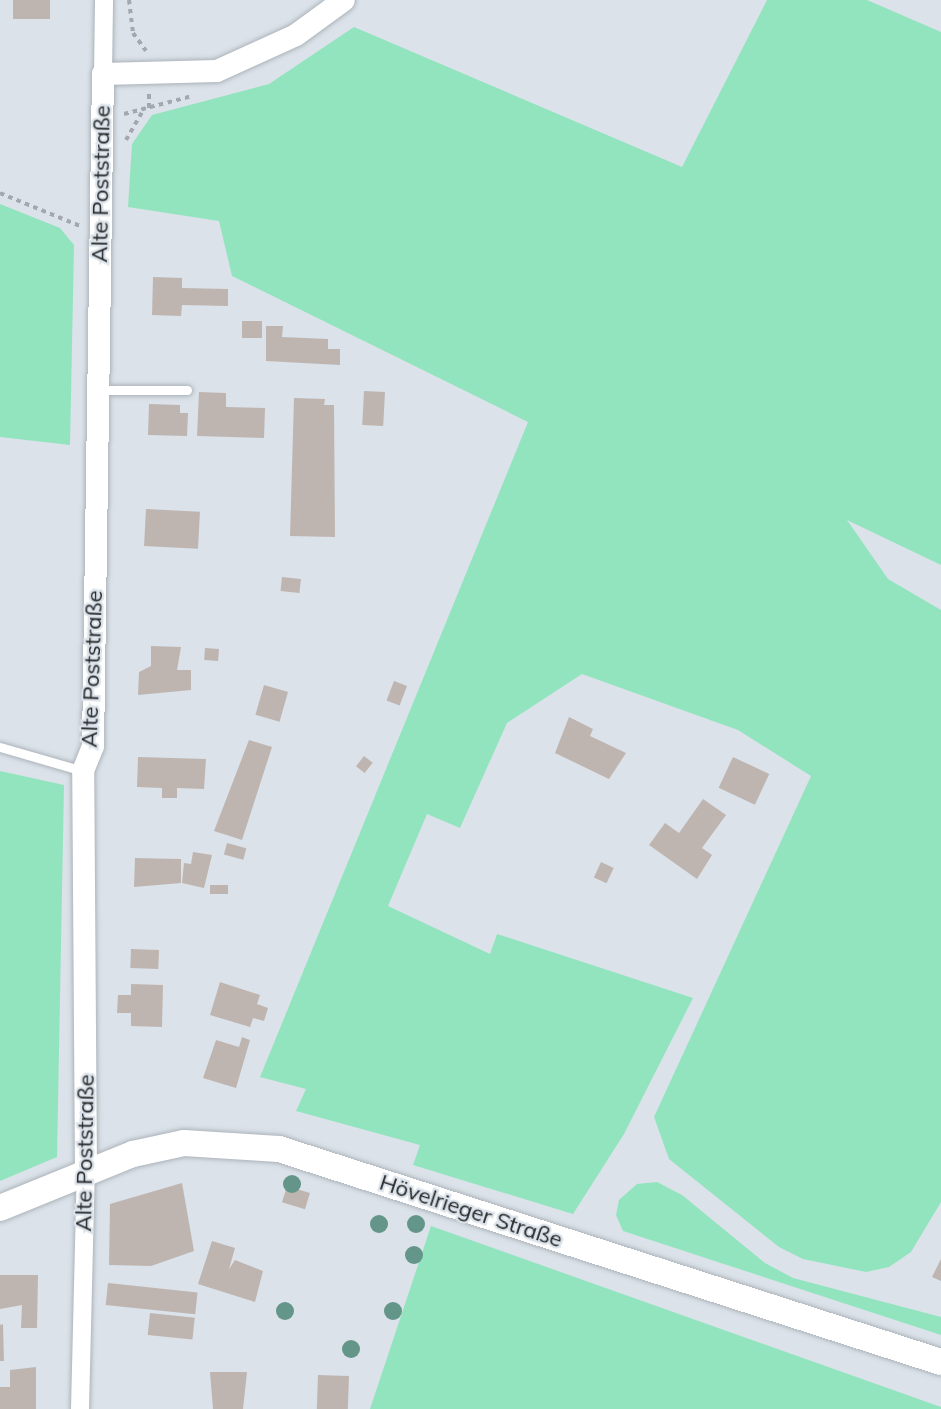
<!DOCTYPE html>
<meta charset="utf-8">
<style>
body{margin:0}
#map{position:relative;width:941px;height:1409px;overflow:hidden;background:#dbe2e9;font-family:Mulish,sans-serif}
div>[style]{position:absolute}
.green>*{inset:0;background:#92e4bf}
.building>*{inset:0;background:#beb5b1;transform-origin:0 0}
.path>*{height:4px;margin-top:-2px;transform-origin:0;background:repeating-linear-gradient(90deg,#a2a8ad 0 4.5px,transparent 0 9px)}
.roads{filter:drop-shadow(0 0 2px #acb3ba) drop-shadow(0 0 2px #acb3ba)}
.service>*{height:9px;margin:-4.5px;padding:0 4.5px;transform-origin:4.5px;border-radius:4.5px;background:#fff}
.minor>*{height:18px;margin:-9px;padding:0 9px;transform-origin:9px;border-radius:9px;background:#fff}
.tertiary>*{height:22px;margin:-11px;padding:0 11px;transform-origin:11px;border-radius:11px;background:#fff}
.secondary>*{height:26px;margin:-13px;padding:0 13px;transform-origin:13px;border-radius:13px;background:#fff}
.trees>*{width:18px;height:18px;margin:-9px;border-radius:50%;background:#639589}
span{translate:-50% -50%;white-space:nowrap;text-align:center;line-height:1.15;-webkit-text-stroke:4.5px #dbe2e9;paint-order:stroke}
.street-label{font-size:22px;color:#242729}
</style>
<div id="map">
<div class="green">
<i style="clip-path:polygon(767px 0,867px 0,941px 32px,941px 565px,847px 520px,888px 579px,941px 610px,941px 1202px,911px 1252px,889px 1267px,866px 1272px,803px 1259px,779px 1247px,669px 1159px,654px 1117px,811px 776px,738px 730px,582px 674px,507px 723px,460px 828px,427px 814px,388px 906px,490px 954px,497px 934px,693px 998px,624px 1134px,573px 1214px,413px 1165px,420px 1145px,296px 1111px,306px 1089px,260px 1077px,528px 422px,232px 276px,219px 221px,128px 207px,132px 144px,152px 115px,269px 84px,354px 27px,682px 167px)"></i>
<i style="clip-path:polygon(0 204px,60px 228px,74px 245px,70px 445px,0 437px)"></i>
<i style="clip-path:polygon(0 771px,64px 785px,57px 1157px,0 1181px)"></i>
<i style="clip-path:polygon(657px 1182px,682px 1195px,765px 1263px,793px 1278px,941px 1317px,941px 1335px,623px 1231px,616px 1215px,619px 1200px,637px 1184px)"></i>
<i style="clip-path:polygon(431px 1226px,941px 1407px,941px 1409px,370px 1409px)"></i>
</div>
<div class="building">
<i style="left:13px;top:0;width:37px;height:19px"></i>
<i style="clip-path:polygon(153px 277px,182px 278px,182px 288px,228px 289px,228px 306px,182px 305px,181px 316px,152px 315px)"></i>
<i style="left:242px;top:321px;width:20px;height:17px"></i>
<i style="clip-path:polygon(266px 326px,283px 326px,282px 337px,328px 339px,328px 349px,340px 349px,340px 365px,266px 361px)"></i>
<i style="left:364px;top:391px;width:21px;height:34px;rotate:3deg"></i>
<i style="clip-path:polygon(199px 392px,226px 393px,226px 407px,265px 408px,264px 438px,197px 436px)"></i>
<i style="clip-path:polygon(294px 398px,325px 399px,324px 405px,334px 405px,335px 537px,290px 536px)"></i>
<i style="clip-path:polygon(149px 404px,180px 405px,180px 413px,188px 413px,187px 436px,148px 435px)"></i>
<i style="left:146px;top:509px;width:54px;height:37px;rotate:3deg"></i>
<i style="left:282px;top:577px;width:19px;height:14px;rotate:6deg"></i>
<i style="clip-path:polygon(151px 646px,181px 647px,177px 670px,191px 670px,191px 690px,138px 695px,139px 672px,151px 666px)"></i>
<i style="left:205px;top:648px;width:14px;height:12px;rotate:4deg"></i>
<i style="left:394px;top:681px;width:14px;height:21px;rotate:21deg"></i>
<i style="left:264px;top:685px;width:25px;height:31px;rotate:16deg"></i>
<i style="clip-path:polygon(569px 717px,593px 729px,590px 736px,626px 753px,609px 779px,555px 753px)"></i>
<i style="clip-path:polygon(249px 740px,272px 747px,242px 840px,214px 831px)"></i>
<i style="left:364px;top:756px;width:11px;height:13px;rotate:38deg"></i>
<i style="clip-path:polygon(138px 757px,206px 759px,204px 789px,177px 788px,177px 798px,162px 798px,162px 788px,137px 787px)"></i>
<i style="left:733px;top:757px;width:40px;height:34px;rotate:25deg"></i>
<i style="clip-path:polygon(703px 799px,726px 815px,702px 848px,712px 855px,697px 879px,649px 845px,665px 823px,679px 833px)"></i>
<i style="left:227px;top:843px;width:20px;height:12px;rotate:15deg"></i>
<i style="clip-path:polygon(193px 852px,212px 855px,204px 888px,182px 883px,184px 863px,191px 864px)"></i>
<i style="clip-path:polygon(135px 858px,181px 859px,181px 883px,134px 887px)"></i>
<i style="left:601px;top:862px;width:14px;height:17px;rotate:25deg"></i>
<i style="left:210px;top:885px;width:18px;height:9px"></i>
<i style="left:131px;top:949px;width:28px;height:19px;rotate:2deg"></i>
<i style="clip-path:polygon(220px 982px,260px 995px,257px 1004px,268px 1008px,264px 1021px,253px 1018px,250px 1027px,210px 1015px)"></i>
<i style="clip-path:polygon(131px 984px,163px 985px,162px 1027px,131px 1026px,131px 1013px,117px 1013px,118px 995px,131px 995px)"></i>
<i style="clip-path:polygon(242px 1037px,250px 1040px,236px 1088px,203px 1078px,216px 1040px,239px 1047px)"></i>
<i style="clip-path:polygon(182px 1183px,194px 1251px,151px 1266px,109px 1265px,110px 1204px)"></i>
<i style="left:287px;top:1186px;width:24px;height:17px;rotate:17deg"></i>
<i style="clip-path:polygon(212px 1241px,235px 1248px,229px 1269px,235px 1260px,263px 1271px,255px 1302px,198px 1284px)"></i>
<i style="clip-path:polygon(941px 1259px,941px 1281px,932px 1277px)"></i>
<i style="clip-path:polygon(0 1275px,38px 1275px,37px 1328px,21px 1328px,22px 1305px,0 1309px)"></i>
<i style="left:108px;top:1283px;width:90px;height:22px;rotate:6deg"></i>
<i style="left:150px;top:1313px;width:45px;height:22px;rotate:6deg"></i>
<i style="clip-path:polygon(3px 1324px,4px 1361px,0 1361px,0 1325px)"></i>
<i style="clip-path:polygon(36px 1367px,36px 1409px,0 1409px,0 1387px,10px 1387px,10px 1370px)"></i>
<i style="clip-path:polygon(210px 1372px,247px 1372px,243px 1409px,213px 1409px)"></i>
<i style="left:318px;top:1375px;width:31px;height:34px;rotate:2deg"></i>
</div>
<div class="path">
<i style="left:129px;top:0;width:33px;rotate:83deg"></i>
<i style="left:133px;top:33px;width:22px;rotate:54deg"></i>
<i style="left:149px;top:94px;width:14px;rotate:90deg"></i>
<i style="left:124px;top:114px;width:70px;rotate:-14.8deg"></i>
<i style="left:126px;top:140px;width:36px;rotate:-60deg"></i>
<i style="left:0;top:193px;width:87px;rotate:22.4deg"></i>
</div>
<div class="roads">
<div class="service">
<i style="left:99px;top:390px;width:88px"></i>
<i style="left:0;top:747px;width:86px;rotate:16.1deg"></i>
</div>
<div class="minor">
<i style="left:103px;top:74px;width:74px;rotate:-89.2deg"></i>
<i style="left:80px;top:1409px;width:238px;rotate:-88.6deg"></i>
</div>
<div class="tertiary">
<i style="left:86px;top:1171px;width:400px;rotate:-90.4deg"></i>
<i style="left:83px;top:771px;width:27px;rotate:-68deg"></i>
<i style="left:93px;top:746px;width:672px;rotate:-89.15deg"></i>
<i style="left:103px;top:74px;width:114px;rotate:-1.5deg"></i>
<i style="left:217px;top:71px;width:87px;rotate:-24.5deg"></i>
<i style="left:296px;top:35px;width:59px;rotate:-36.1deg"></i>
</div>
<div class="secondary">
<i style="left:0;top:1208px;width:144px;rotate:-22.1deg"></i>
<i style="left:133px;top:1154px;width:52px;rotate:-12.2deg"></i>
<i style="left:184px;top:1143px;width:95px;rotate:3.6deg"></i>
<i style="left:279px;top:1149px;width:695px;rotate:17.84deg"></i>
</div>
</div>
<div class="trees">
<i style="left:292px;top:1184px"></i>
<i style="left:379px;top:1224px"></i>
<i style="left:416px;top:1224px"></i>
<i style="left:414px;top:1255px"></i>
<i style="left:285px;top:1311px"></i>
<i style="left:393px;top:1311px"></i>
<i style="left:351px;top:1349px"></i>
</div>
<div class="street-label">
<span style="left:101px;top:184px;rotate:-89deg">Alte Poststraße</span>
<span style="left:92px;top:669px;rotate:-88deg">Alte Poststraße</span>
<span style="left:85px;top:1153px;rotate:-89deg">Alte Poststraße</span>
<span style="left:471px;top:1211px;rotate:18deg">Hövelrieger Straße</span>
</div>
</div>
